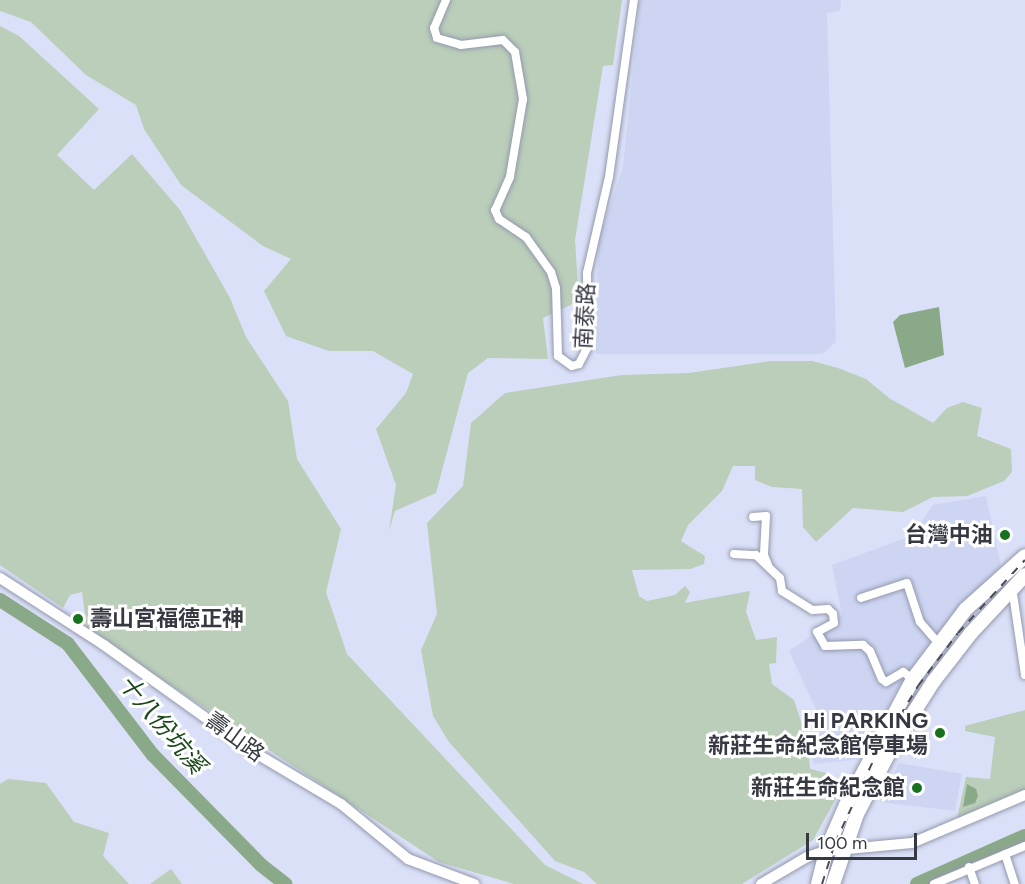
<!DOCTYPE html>
<meta charset="utf-8">
<style>
body{margin:0}
#map{position:relative;width:1025px;height:884px;overflow:hidden;background:#dae0f7;font-family:Figtree,"Noto Sans TC",sans-serif}
div>[style]{position:absolute}
.built>*{inset:0;background:#cdd5f2}
.green>*{inset:0;background:#baceb9}
.water>*{inset:0;background:#8aa988}
.river>*{height:14px;margin:-7px;padding:0 7px;transform-origin:7px;border-radius:7px;background:#8aa988}
.roads{filter:drop-shadow(0 0 2px #9499ae) drop-shadow(0 0 2px #9499ae)}
.minor>*{height:8px;margin:-4px;padding:0 4px;transform-origin:4px;border-radius:4px;background:#fff}
.tertiary>*{height:10px;margin:-5px;padding:0 5px;transform-origin:5px;border-radius:5px;background:#fff}
.primary>*{height:14px;margin:-7px;padding:0 7px;transform-origin:7px;border-radius:7px;background:#fff}
.rail>*{height:2px;margin-top:-1px;transform-origin:0;background:repeating-linear-gradient(90deg,#4a4d58 0 8px,transparent 0 16px)}
.dots>*{width:16px;height:16px;translate:-50% -50%;box-sizing:border-box;border:3px solid #fff;border-radius:50%}
span{translate:-50% -50%;white-space:nowrap;text-align:center;line-height:1.15;-webkit-text-stroke:6px #fff;paint-order:stroke}
.street-label{font-size:22px;color:#373942}
.poi-label{font-size:22px;color:#373942;font-weight:700}
.right{translate:-100% -50%;text-align:right}
.left{translate:0 -50%;text-align:left}
.water-label{font-size:24px;color:#1a471a;font-style:italic}
.scale{position:absolute;left:806px;top:833px;width:111px;height:27px;box-sizing:border-box;border:3px solid #373942;border-top:0;padding-left:8px;font-size:18px;line-height:21px;white-space:nowrap;color:#373942;-webkit-text-stroke:4px #fff;paint-order:stroke}
</style>
<div id="map">
<div class="built">
<i style="clip-path:polygon(640px 0,841px 0,840px 11px,827px 13px,836px 342px,822px 354px,596px 354px,598px 241px,623px 167px)"></i>
<i style="clip-path:polygon(986px 496px,1001px 566px,958px 611px,894px 695px,861px 759px,814px 764px,807px 741px,825px 729px,789px 651px,842px 615px,832px 565px,911px 536px,933px 505px)"></i>
<i style="clip-path:polygon(899px 763px,962px 774px,955px 811px,880px 802px)"></i>
</div>
<div class="green">
<i style="clip-path:polygon(0 0,622px 0,613px 65px,603px 66px,575px 240px,579px 301px,543px 318px,548px 359px,488px 358px,468px 373px,436px 493px,395px 511px,389px 531px,396px 485px,376px 429px,406px 393px,413px 374px,373px 351px,329px 351px,286px 336px,264px 291px,291px 259px,263px 246px,181px 185px,144px 129px,136px 105px,86px 75px,31px 22px,0 11px)"></i>
<i style="clip-path:polygon(0 26px,19px 36px,99px 109px,57px 155px,94px 190px,132px 154px,180px 210px,230px 298px,246px 337px,288px 401px,297px 459px,341px 529px,326px 592px,347px 654px,545px 865px,583px 884px,514px 884px,439px 862px,87px 630px,82px 592px,70px 595px,63px 608px,0 565px)"></i>
<i style="clip-path:polygon(770px 361px,812px 361px,838px 368px,866px 379px,889px 398px,933px 423px,947px 408px,963px 402px,982px 408px,977px 436px,1011px 449px,1012px 472px,1004px 481px,967px 496px,933px 497px,903px 512px,853px 508px,816px 542px,803px 527px,802px 489px,772px 487px,755px 480px,755px 466px,733px 466px,722px 491px,688px 525px,681px 541px,705px 556px,704px 564px,690px 569px,632px 570px,639px 596px,647px 601px,675px 595px,685px 586px,690px 592px,685px 603px,750px 591px,746px 612px,756px 640px,777px 637px,776px 663px,769px 664px,772px 684px,794px 700px,805px 734px,798px 747px,809px 757px,810px 769px,826px 773px,839px 793px,813px 840px,742px 884px,597px 884px,584px 872px,555px 861px,449px 742px,433px 716px,421px 650px,437px 614px,427px 523px,463px 486px,471px 423px,505px 393px,622px 375px,689px 373px)"></i>
<i style="clip-path:polygon(1025px 710px,1025px 790px,957px 819px,966px 777px,990px 779px,995px 737px,965px 731px,965px 726px)"></i>
<i style="clip-path:polygon(8px 779px,46px 783px,74px 822px,109px 833px,103px 856px,129px 884px,0 884px,0 784px)"></i>
<i style="clip-path:polygon(171px 869px,182px 884px,150px 884px)"></i>
</div>
<div class="water">
<i style="clip-path:polygon(939px 307px,944px 355px,905px 368px,893px 322px,900px 315px)"></i>
<i style="clip-path:polygon(967px 784px,976px 789px,978px 796px,975px 803px,963px 807px)"></i>
</div>
<div class="river">
<i style="left:0;top:600px;width:81px;rotate:32.9deg"></i>
<i style="left:68px;top:644px;width:140px;rotate:52.6deg"></i>
<i style="left:153px;top:755px;width:154px;rotate:45.5deg"></i>
<i style="left:261px;top:865px;width:31px;rotate:38deg"></i>
<i style="left:917px;top:884px;width:118px;rotate:-24deg"></i>
</div>
<div class="roads">
<div class="minor">
<i style="left:446px;top:0;width:30px;rotate:113deg"></i>
<i style="left:434px;top:28px;width:10px;rotate:73deg"></i>
<i style="left:437px;top:38px;width:25px;rotate:16deg"></i>
<i style="left:461px;top:45px;width:42px;rotate:-6.8deg"></i>
<i style="left:503px;top:40px;width:17px;rotate:45deg"></i>
<i style="left:515px;top:52px;width:48px;rotate:80.3deg"></i>
<i style="left:523px;top:99px;width:79px;rotate:99.5deg"></i>
<i style="left:510px;top:177px;width:36px;rotate:114deg"></i>
<i style="left:495px;top:210px;width:10px;rotate:66deg"></i>
<i style="left:499px;top:219px;width:32px;rotate:34deg"></i>
<i style="left:526px;top:237px;width:43px;rotate:54.5deg"></i>
<i style="left:551px;top:272px;width:17px;rotate:73deg"></i>
<i style="left:556px;top:288px;width:68px;rotate:88.3deg"></i>
<i style="left:558px;top:356px;width:17px;rotate:36deg"></i>
<i style="left:572px;top:366px;width:7px;rotate:-16deg"></i>
<i style="left:579px;top:364px;width:20px;rotate:-63deg"></i>
<i style="left:588px;top:346px;width:73px;rotate:-90.8deg"></i>
<i style="left:587px;top:273px;width:98px;rotate:-77.1deg"></i>
<i style="left:609px;top:177px;width:179px;rotate:-82deg"></i>
<i style="left:753px;top:517px;width:13px;rotate:-4deg"></i>
<i style="left:766px;top:516px;width:39px;rotate:93deg"></i>
<i style="left:764px;top:555px;width:11px;rotate:68deg"></i>
<i style="left:734px;top:554px;width:22px;rotate:3deg"></i>
<i style="left:756px;top:555px;width:33px;rotate:44deg"></i>
<i style="left:780px;top:578px;width:13px;rotate:81deg"></i>
<i style="left:782px;top:591px;width:36px;rotate:32deg"></i>
<i style="left:813px;top:610px;width:15px;rotate:-4deg"></i>
<i style="left:828px;top:609px;width:7px;rotate:45deg"></i>
<i style="left:833px;top:614px;width:9px;rotate:84deg"></i>
<i style="left:834px;top:623px;width:19px;rotate:152deg"></i>
<i style="left:817px;top:632px;width:16px;rotate:60deg"></i>
<i style="left:825px;top:646px;width:38px;rotate:-2deg"></i>
<i style="left:863px;top:645px;width:9px;rotate:41deg"></i>
<i style="left:870px;top:651px;width:30px;rotate:67deg"></i>
<i style="left:882px;top:679px;width:5px;rotate:37deg"></i>
<i style="left:886px;top:682px;width:20px;rotate:-30deg"></i>
<i style="left:903px;top:672px;width:12px;rotate:35deg"></i>
<i style="left:1012px;top:587px;width:89px;rotate:81.6deg"></i>
<i style="left:861px;top:598px;width:48px;rotate:-18.1deg"></i>
<i style="left:907px;top:583px;width:41px;rotate:71.6deg"></i>
<i style="left:920px;top:622px;width:29px;rotate:49deg"></i>
<i style="left:1005px;top:854px;width:32px;rotate:72deg"></i>
<i style="left:969px;top:867px;width:18px;rotate:71deg"></i>
<i style="left:934px;top:884px;width:99px;rotate:-22.7deg"></i>
</div>
<div class="tertiary">
<i style="left:0;top:578px;width:124px;rotate:32.8deg"></i>
<i style="left:104px;top:645px;width:182px;rotate:35.6deg"></i>
<i style="left:252px;top:751px;width:104px;rotate:30.8deg"></i>
<i style="left:341px;top:804px;width:87px;rotate:39.4deg"></i>
<i style="left:408px;top:859px;width:71px;rotate:20.7deg"></i>
<i style="left:761px;top:884px;width:53px;rotate:-30.4deg"></i>
<i style="left:807px;top:857px;width:20px;rotate:-18deg"></i>
<i style="left:826px;top:851px;width:86px;rotate:-5.3deg"></i>
<i style="left:912px;top:843px;width:123px;rotate:-23deg"></i>
</div>
<div class="primary">
<i style="left:818px;top:884px;width:34px;rotate:-76deg"></i>
<i style="left:826px;top:851px;width:50px;rotate:-66.5deg"></i>
<i style="left:846px;top:805px;width:143px;rotate:-62deg"></i>
<i style="left:913px;top:679px;width:88px;rotate:-52.9deg"></i>
<i style="left:966px;top:609px;width:79px;rotate:-41.9deg"></i>
<i style="left:833px;top:884px;width:74px;rotate:-71.1deg"></i>
<i style="left:857px;top:814px;width:78px;rotate:-62.4deg"></i>
<i style="left:893px;top:745px;width:75px;rotate:-57.6deg"></i>
<i style="left:933px;top:682px;width:62px;rotate:-52.2deg"></i>
<i style="left:971px;top:633px;width:79px;rotate:-47deg"></i>
</div>
</div>
<div class="rail">
<i style="left:822px;top:884px;width:43px;rotate:-72.4deg"></i>
<i style="left:835px;top:843px;width:95px;rotate:-65.1deg"></i>
<i style="left:875px;top:757px;width:83px;rotate:-58.8deg"></i>
<i style="left:918px;top:686px;width:66px;rotate:-53deg"></i>
<i style="left:958px;top:633px;width:99px;rotate:-47.5deg"></i>
</div>
<div class="dots">
<i style="left:1005px;top:535px;background:#18711e"></i>
<i style="left:78px;top:619px;background:#18711e"></i>
<i style="left:940px;top:733px;background:#18711e"></i>
<i style="left:917px;top:788px;background:#18711e"></i>
</div>
<div class="street-label">
<span style="left:585px;top:316px;rotate:-87deg">南泰路</span>
<span style="left:235px;top:737px;rotate:36deg">壽山路</span>
</div>
<div class="poi-label">
<span class="right" style="left:993px;top:535px">台灣中油</span>
<span class="left" style="left:90px;top:619px">壽山宮福德正神</span>
<span class="right" style="left:928px;top:733px">Hi PARKING<br>新莊生命紀念館停車場</span>
<span class="right" style="left:905px;top:788px">新莊生命紀念館</span>
</div>
<div class="water-label">
<span style="left:162px;top:724px;rotate:50deg">十八份坑溪</span>
</div>
<div class="scale">100 m</div>
</div>
